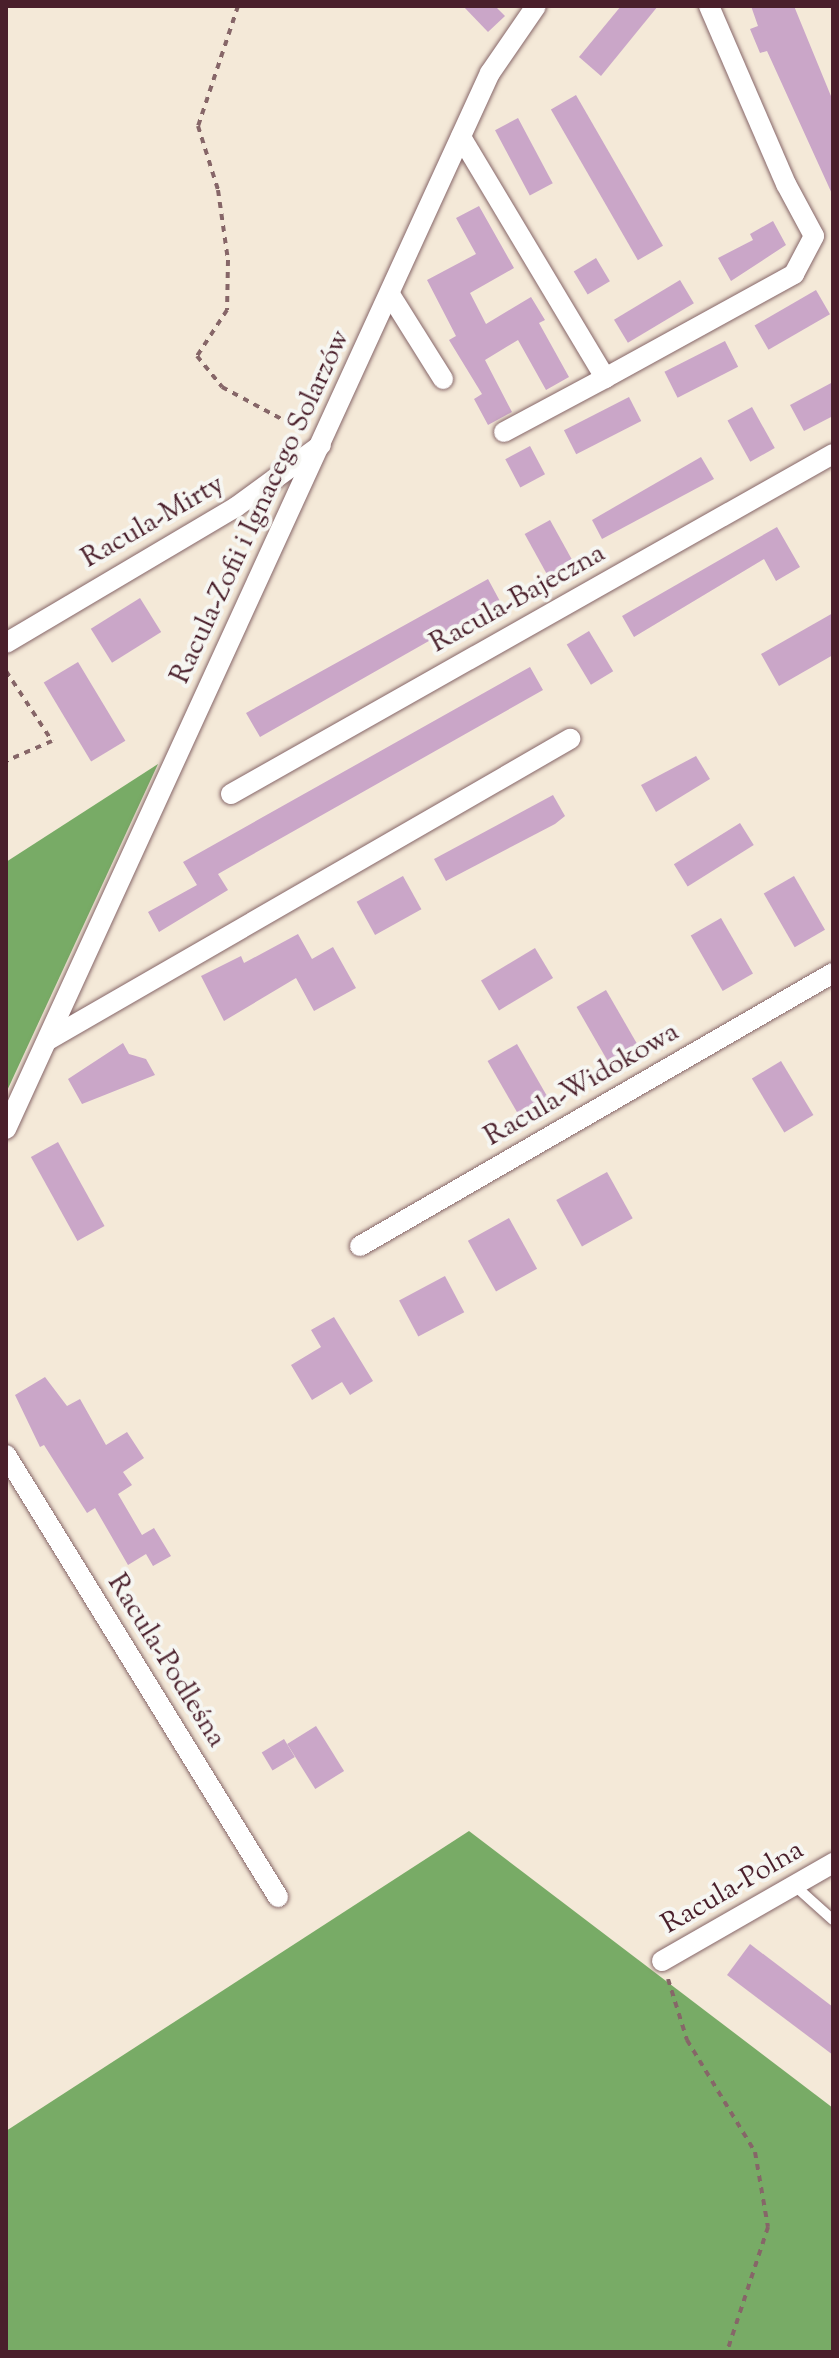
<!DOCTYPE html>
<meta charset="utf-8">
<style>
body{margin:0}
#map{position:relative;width:839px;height:2358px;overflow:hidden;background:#f4e9d8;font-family:"Sorts Mill Goudy",serif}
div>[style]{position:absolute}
.forest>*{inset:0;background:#78ab66}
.building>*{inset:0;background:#caa6c8;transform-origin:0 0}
.path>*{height:4px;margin-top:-2px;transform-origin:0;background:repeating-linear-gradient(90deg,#866668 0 6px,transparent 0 12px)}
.roads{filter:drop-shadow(0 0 2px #866668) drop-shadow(0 0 2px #866668)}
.lane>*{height:10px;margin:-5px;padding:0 5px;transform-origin:5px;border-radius:5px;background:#fff}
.street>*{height:20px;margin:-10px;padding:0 10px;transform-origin:10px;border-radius:10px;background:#fff}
span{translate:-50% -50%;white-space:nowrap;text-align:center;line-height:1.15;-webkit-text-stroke:8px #f6f6f2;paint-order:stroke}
.street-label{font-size:28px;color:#4a1f2b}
.frame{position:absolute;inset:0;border:8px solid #4a1f2b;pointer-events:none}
</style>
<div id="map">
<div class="forest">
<i style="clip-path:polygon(158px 764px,6px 1093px,6px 862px)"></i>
<i style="clip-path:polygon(469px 1831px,833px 2108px,833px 2352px,6px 2352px,6px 2131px)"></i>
</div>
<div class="building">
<i style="clip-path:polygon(463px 6px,495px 6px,505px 16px,488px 32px)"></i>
<i style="clip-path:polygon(621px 6px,658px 6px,601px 76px,579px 57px)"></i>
<i style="clip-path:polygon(751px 6px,794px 6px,833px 101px,833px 196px,767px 51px,760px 53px,750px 29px,758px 26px)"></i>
<i style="left:576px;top:95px;width:174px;height:29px;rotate:60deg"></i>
<i style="left:518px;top:118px;width:74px;height:26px;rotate:62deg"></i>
<i style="clip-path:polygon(479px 206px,514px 268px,470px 293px,486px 324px,531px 297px,545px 320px,539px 323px,569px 377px,546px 390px,518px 340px,485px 360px,512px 412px,488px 425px,474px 399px,482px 394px,449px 340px,456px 336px,427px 280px,476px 254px,456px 218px)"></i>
<i style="clip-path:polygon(773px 221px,786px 245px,731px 281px,718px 258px,753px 240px,750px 234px)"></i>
<i style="left:596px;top:258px;width:27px;height:26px;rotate:59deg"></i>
<i style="left:680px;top:280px;width:27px;height:77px;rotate:59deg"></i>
<i style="left:816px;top:290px;width:28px;height:71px;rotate:60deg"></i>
<i style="left:725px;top:341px;width:29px;height:68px;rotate:63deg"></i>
<i style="clip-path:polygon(833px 382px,833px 416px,804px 431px,790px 405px)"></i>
<i style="left:629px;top:397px;width:27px;height:73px;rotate:63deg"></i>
<i style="left:752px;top:407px;width:47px;height:28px;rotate:61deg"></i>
<i style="left:530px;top:446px;width:32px;height:28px;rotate:62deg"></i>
<i style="clip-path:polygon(701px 457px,714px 479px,602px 539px,592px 520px)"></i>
<i style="left:550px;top:520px;width:48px;height:29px;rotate:61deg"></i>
<i style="clip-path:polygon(777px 527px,800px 567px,776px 581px,764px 559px,634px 637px,622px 616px)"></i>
<i style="clip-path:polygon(488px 579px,502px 605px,457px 625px,260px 737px,246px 713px)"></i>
<i style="left:140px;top:598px;width:40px;height:58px;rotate:58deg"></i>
<i style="clip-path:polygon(833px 613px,833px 655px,779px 686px,761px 654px)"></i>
<i style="left:589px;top:631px;width:47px;height:26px;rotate:59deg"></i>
<i style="left:78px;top:662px;width:92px;height:40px;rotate:59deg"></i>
<i style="clip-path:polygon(530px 667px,543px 690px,218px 874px,228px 890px,159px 932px,148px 912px,197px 885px,183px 862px)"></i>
<i style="clip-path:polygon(696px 756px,710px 779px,656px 812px,641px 785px)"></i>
<i style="clip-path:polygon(553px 795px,565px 816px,555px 824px,446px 881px,434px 859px)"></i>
<i style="left:740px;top:823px;width:26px;height:78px;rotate:58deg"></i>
<i style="left:403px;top:876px;width:38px;height:53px;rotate:61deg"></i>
<i style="left:794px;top:876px;width:62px;height:35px;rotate:60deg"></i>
<i style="left:721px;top:918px;width:64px;height:35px;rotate:60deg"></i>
<i style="clip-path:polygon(298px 934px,312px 959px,333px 947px,356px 988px,314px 1011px,296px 978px,224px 1021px,201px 976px,241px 956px,244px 963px)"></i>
<i style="left:535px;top:948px;width:35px;height:63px;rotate:59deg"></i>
<i style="left:606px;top:990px;width:62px;height:34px;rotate:60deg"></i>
<i style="clip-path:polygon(123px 1043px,129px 1054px,146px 1059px,155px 1075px,82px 1104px,68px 1079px)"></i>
<i style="left:517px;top:1044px;width:62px;height:34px;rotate:60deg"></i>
<i style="left:781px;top:1061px;width:63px;height:34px;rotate:59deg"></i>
<i style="left:58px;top:1142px;width:96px;height:31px;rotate:61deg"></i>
<i style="left:607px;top:1172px;width:53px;height:58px;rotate:61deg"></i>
<i style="left:509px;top:1218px;width:58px;height:47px;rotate:61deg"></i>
<i style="left:445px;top:1276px;width:41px;height:52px;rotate:62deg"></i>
<i style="clip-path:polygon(334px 1317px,373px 1381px,350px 1395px,342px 1382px,312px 1400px,291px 1365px,321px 1347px,311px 1330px)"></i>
<i style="clip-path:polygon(45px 1377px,67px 1406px,80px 1399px,106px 1445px,127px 1432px,144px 1458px,123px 1472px,132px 1485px,118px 1494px,142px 1535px,154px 1528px,171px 1556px,153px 1566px,146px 1554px,128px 1565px,95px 1508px,87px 1513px,44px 1445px,40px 1447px,15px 1395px)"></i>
<i style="left:316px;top:1726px;width:53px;height:34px;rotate:58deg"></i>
<i style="left:284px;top:1739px;width:21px;height:26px;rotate:59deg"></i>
<i style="clip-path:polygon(750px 1944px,833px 2007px,833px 2055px,727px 1975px)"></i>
</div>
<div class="path">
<i style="left:238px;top:6px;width:126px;rotate:108.4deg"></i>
<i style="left:198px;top:126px;width:67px;rotate:72.6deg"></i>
<i style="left:218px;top:190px;width:71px;rotate:81.9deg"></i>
<i style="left:228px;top:260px;width:50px;rotate:91.1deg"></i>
<i style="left:227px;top:310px;width:55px;rotate:123.1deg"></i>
<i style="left:197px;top:356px;width:40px;rotate:51deg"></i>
<i style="left:222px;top:387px;width:93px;rotate:28.2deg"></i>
<i style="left:6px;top:671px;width:84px;rotate:56.7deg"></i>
<i style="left:52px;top:741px;width:50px;rotate:156.5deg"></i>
<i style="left:668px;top:1979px;width:64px;rotate:72.7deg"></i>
<i style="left:687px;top:2040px;width:131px;rotate:58.7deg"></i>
<i style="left:755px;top:2152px;width:76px;rotate:80.2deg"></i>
<i style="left:768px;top:2227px;width:132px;rotate:108.2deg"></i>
</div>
<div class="roads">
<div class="lane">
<i style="left:794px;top:1885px;width:52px;rotate:41.9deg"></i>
</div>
<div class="street">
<i style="left:461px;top:137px;width:281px;rotate:59.1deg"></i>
<i style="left:605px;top:378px;width:216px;rotate:-28.8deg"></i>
<i style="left:794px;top:274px;width:43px;rotate:-62.2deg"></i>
<i style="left:814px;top:236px;width:59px;rotate:-118.3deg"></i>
<i style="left:786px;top:184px;width:194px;rotate:-113.4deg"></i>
<i style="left:391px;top:296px;width:98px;rotate:57.9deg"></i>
<i style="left:504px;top:432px;width:115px;rotate:-28.1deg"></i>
<i style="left:6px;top:643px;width:267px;rotate:-30.6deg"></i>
<i style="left:236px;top:507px;width:105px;rotate:-36.1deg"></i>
<i style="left:231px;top:794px;width:691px;rotate:-29.46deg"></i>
<i style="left:48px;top:1040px;width:603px;rotate:-29.97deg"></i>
<i style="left:6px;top:1129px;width:1162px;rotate:-65.38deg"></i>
<i style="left:490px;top:73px;width:81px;rotate:-55.5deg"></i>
<i style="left:360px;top:1246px;width:546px;rotate:-29.99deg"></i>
<i style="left:6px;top:1455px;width:519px;rotate:58.39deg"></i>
<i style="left:662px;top:1961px;width:197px;rotate:-29.8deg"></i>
</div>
</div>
<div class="street-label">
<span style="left:261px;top:507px;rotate:-65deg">Racula-Zofii i Ignacego Solarzów</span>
<span style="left:153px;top:522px;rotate:-30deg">Racula-Mirty</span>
<span style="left:518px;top:599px;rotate:-29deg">Racula-Bajeczna</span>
<span style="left:582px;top:1085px;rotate:-30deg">Racula-Widokowa</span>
<span style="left:166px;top:1661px;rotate:58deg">Racula-Podleśna</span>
<span style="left:733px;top:1888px;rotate:-30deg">Racula-Polna</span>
</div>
<div class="frame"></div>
</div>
